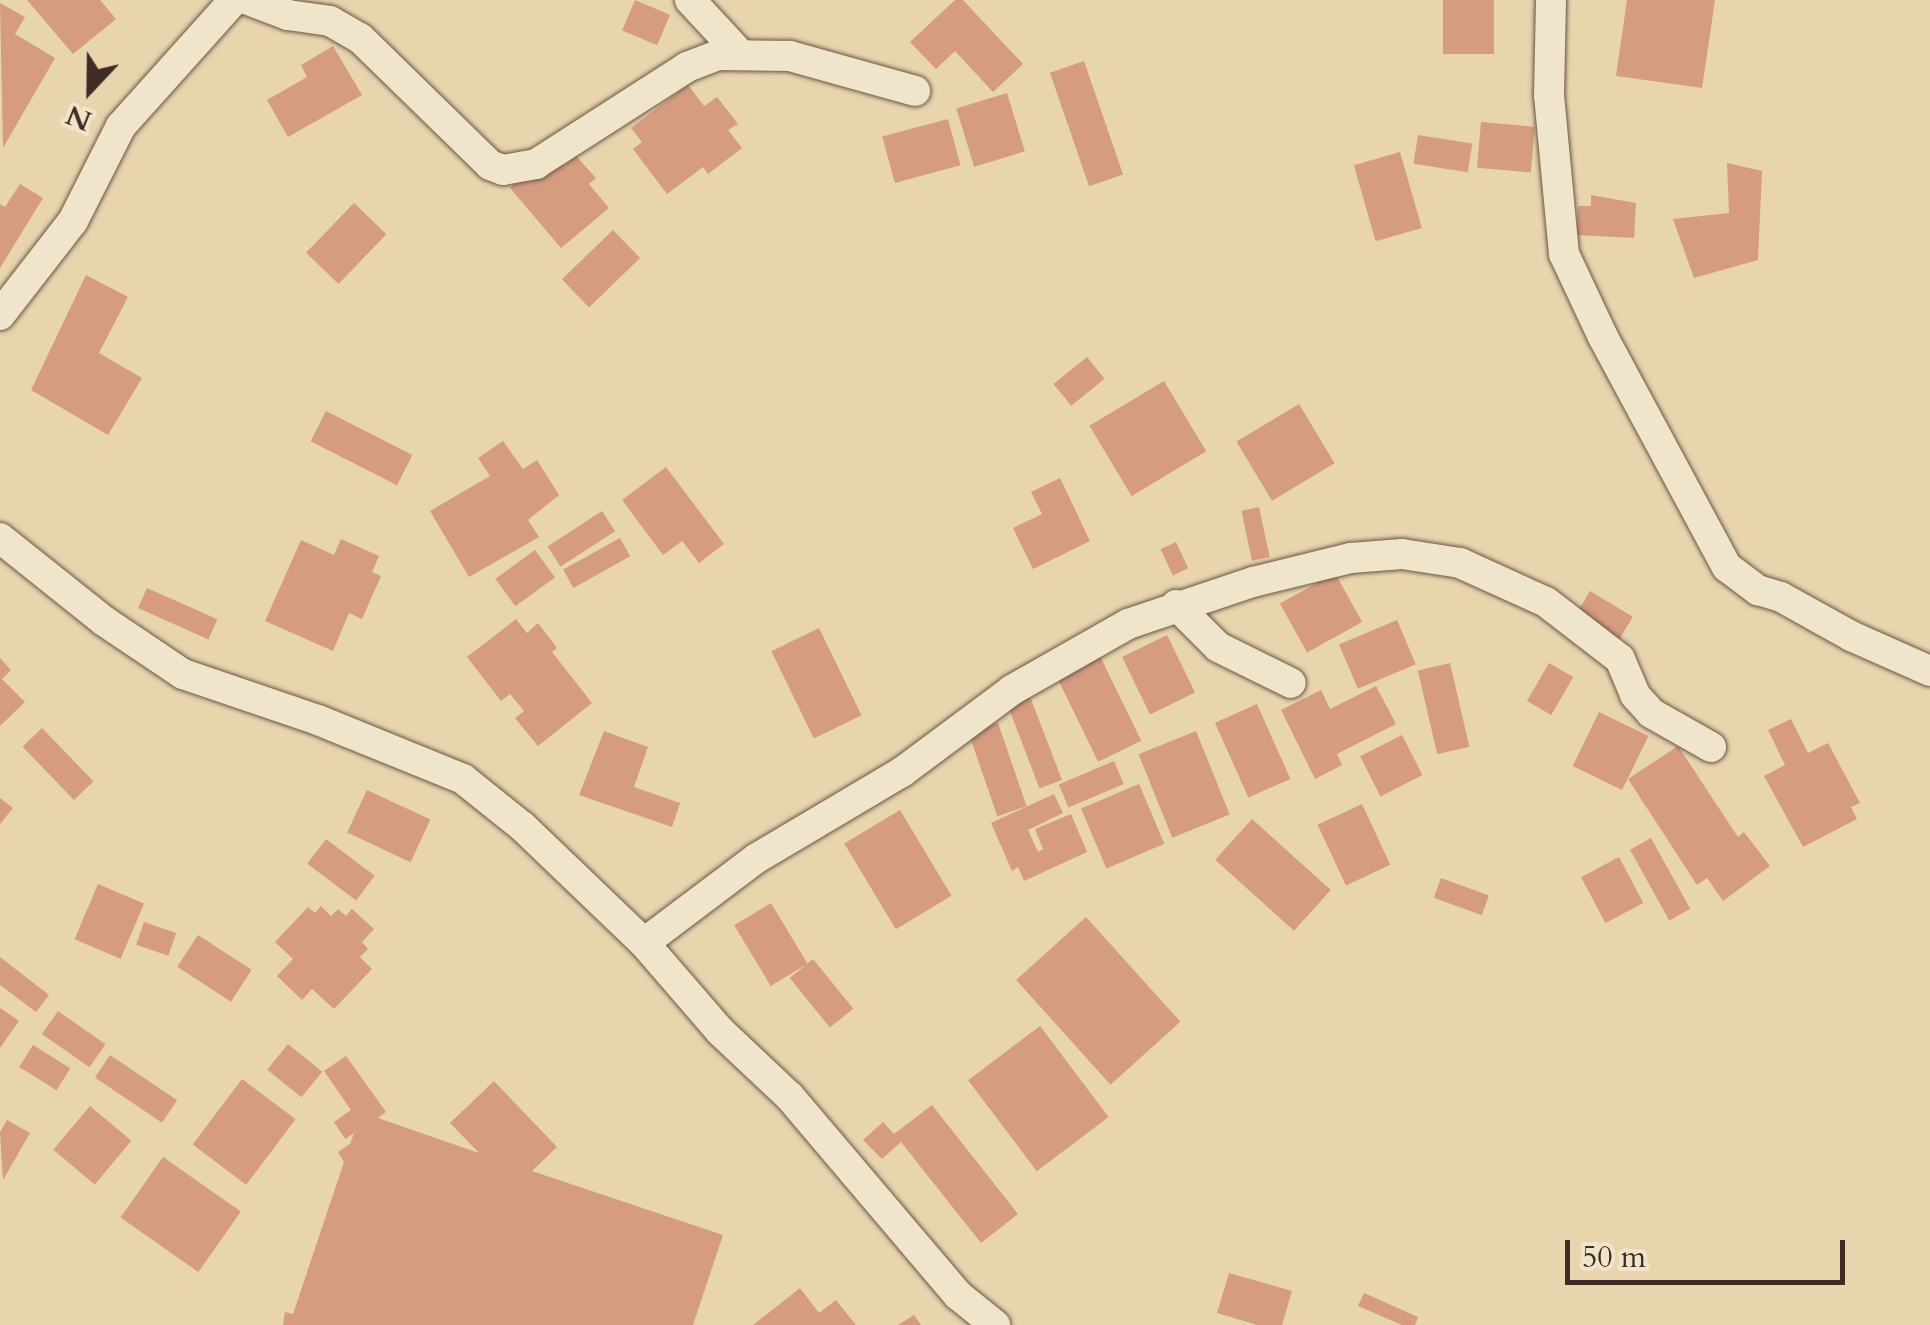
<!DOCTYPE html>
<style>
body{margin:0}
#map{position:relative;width:1930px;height:1325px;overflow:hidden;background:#e8d5ad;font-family:Cardo,serif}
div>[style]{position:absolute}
.building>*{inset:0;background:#d59c80;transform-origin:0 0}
.roads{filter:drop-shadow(0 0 2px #695647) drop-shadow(0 0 2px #695647)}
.minor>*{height:30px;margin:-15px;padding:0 15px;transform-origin:15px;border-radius:15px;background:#f0e4ca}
span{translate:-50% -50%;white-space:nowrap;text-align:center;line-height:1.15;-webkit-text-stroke:10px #f0e4ca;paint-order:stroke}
.north{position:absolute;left:40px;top:40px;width:100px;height:100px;-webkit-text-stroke:8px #f0e4ca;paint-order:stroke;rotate:202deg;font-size:28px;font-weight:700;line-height:40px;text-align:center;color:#3f2c25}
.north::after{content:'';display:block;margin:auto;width:35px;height:45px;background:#3f2c25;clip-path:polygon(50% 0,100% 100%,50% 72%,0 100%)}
.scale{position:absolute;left:1565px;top:1240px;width:280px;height:45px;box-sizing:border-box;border:5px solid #3f2c25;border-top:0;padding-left:12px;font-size:30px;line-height:35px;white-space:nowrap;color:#3f2c25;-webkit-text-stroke:8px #f0e4ca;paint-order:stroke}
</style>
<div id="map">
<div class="building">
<i style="clip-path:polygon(27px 0,100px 0,116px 19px,73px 54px)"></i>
<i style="left:635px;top:0;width:38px;height:33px;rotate:23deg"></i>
<i style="clip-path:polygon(955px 0,963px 0,1023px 64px,993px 92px,955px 51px,936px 69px,910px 42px)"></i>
<i style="left:1443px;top:0;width:51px;height:54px"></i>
<i style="clip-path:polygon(1627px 0,1715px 0,1702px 88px,1616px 76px)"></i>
<i style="clip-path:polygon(0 3px,25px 17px,15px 34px,55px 58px,3px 148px)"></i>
<i style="clip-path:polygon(333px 46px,362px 95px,288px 137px,267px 100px,307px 77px,301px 65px)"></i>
<i style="left:1084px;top:61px;width:120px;height:36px;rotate:71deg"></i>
<i style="clip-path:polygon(688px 85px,704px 106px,717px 97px,738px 124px,728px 130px,742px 148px,708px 174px,703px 167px,667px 194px,633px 149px,642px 142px,631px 128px)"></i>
<i style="left:1007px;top:93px;width:61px;height:53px;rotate:73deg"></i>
<i style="left:948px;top:119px;width:48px;height:68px;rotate:75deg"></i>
<i style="left:1481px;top:122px;width:54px;height:46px;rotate:5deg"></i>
<i style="left:1418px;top:135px;width:55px;height:29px;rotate:9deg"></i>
<i style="clip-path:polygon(547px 145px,564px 166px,576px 156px,596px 178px,589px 184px,609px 208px,561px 248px,510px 188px)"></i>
<i style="left:1400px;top:152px;width:79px;height:48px;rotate:74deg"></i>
<i style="clip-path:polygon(1727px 163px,1762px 171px,1758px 260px,1694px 278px,1673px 219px,1729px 213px)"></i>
<i style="clip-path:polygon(20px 184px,43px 198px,0 268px,0 204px,5px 207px)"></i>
<i style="clip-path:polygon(1591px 195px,1636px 203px,1634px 238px,1577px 235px,1578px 206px,1591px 206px)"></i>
<i style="left:354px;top:203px;width:45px;height:69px;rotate:44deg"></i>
<i style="left:613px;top:230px;width:39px;height:71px;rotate:46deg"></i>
<i style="clip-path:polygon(86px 275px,128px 297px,99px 353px,142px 378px,108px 435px,31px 390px)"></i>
<i style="left:1087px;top:357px;width:28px;height:43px;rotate:51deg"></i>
<i style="left:1164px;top:381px;width:82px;height:87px;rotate:59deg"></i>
<i style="left:1299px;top:404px;width:69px;height:73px;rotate:59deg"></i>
<i style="left:326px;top:411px;width:97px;height:34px;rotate:27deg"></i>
<i style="clip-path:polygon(503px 441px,523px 469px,537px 460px,559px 495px,528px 520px,539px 537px,469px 577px,430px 511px,490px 476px,478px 458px)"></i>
<i style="clip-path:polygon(666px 467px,724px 544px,699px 563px,682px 541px,663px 555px,622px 500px)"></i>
<i style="clip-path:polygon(1060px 478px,1090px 541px,1033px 569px,1013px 528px,1042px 514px,1031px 492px)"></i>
<i style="left:1259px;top:507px;width:51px;height:18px;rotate:78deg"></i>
<i style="left:602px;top:511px;width:24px;height:65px;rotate:57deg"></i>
<i style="left:620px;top:538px;width:21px;height:65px;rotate:61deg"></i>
<i style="clip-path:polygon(341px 539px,379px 556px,372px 572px,381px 576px,362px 619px,349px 613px,333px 651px,265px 621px,301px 540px,334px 555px)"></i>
<i style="left:1176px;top:542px;width:29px;height:17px;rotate:65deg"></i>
<i style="left:535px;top:550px;width:34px;height:49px;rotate:54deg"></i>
<i style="left:1335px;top:573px;width:56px;height:63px;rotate:61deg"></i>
<i style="left:147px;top:588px;width:77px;height:22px;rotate:24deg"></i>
<i style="left:1590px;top:591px;width:50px;height:51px;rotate:31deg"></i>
<i style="clip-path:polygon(516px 619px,527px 633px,538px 623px,557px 648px,552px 652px,592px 703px,538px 746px,515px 718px,524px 711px,510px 694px,501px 701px,467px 657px)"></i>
<i style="left:1397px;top:620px;width:48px;height:63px;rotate:67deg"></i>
<i style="left:819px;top:628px;width:97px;height:53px;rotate:64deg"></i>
<i style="left:1167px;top:635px;width:64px;height:50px;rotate:64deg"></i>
<i style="left:1097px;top:650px;width:101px;height:48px;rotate:64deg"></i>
<i style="clip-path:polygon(0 658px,11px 670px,2px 679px,25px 702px,0 726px)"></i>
<i style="left:1450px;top:663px;width:86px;height:33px;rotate:77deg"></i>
<i style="left:1549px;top:663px;width:28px;height:44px;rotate:30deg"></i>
<i style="clip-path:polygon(1376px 686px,1396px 724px,1337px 754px,1342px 765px,1315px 779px,1281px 710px,1321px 690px,1330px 709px)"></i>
<i style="left:1029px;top:694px;width:92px;height:24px;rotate:69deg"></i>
<i style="left:1257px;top:704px;width:82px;height:46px;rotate:66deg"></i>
<i style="left:1599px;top:712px;width:55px;height:60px;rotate:26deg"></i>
<i style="clip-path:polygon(1791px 719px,1808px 753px,1828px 743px,1860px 803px,1851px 807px,1857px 819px,1803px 847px,1764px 776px,1785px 765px,1768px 730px)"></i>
<i style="left:998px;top:723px;width:88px;height:31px;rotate:71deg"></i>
<i style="left:42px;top:728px;width:74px;height:27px;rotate:46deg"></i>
<i style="clip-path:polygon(604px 731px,648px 747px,634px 787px,680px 803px,672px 827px,579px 795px)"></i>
<i style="left:1196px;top:731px;width:90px;height:62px;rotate:68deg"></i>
<i style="left:1402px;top:735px;width:45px;height:47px;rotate:63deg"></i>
<i style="clip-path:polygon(1678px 746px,1738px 837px,1744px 832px,1770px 866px,1723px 901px,1707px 878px,1697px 885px,1628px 779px)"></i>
<i style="left:1114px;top:761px;width:25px;height:60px;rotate:67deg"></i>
<i style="left:1139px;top:784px;width:65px;height:63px;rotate:67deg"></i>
<i style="left:367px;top:790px;width:70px;height:47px;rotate:25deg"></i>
<i style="clip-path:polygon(1054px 794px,1063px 813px,1028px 830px,1038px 852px,1043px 849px,1035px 829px,1071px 814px,1087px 852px,1024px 881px,1018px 867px,1012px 871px,991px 823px)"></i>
<i style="clip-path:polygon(0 798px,13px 808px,0 824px)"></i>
<i style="left:1362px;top:804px;width:67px;height:49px;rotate:65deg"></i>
<i style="left:900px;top:810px;width:100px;height:65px;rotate:59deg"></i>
<i style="left:1252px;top:819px;width:106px;height:55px;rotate:42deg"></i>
<i style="left:1651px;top:838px;width:81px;height:24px;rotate:61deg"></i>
<i style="left:326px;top:839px;width:61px;height:31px;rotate:37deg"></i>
<i style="left:1619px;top:857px;width:52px;height:43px;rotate:62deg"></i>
<i style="left:1441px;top:878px;width:51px;height:21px;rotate:20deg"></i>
<i style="left:98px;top:884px;width:50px;height:60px;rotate:23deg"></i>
<i style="left:771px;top:903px;width:71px;height:43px;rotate:59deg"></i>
<i style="clip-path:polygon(321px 906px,331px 916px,338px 909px,346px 916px,352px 909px,374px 929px,362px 942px,368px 949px,360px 957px,372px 969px,334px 1009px,312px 989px,302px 1000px,277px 976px,293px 959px,275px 942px,308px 907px,315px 913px)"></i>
<i style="left:1086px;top:917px;width:141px;height:94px;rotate:48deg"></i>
<i style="left:144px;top:922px;width:34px;height:24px;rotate:19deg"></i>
<i style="left:198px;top:935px;width:64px;height:38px;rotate:33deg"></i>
<i style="clip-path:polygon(0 957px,49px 995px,36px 1012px,0 985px)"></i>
<i style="left:813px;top:959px;width:64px;height:30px;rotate:51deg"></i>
<i style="clip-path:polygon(0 1008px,19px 1021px,0 1048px)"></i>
<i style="left:58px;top:1011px;width:58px;height:28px;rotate:35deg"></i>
<i style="left:1040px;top:1026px;width:114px;height:90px;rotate:53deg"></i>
<i style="left:288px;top:1044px;width:44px;height:33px;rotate:39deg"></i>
<i style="left:33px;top:1045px;width:44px;height:26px;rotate:32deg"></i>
<i style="left:110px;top:1055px;width:81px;height:27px;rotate:34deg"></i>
<i style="clip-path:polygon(346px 1056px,386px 1112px,378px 1118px,479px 1153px,450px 1123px,494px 1081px,557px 1147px,532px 1171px,723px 1235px,693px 1325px,283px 1325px,285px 1312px,293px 1314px,344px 1162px,338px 1152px,350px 1144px,354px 1133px,345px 1139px,334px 1122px,351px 1110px,324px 1071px)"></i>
<i style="left:242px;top:1079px;width:67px;height:82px;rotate:37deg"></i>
<i style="clip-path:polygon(932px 1105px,1018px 1214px,981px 1243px,901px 1142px,882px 1159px,863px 1140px,883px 1122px,894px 1134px)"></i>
<i style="left:90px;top:1106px;width:54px;height:57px;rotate:40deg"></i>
<i style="clip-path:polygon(7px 1120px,30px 1133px,3px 1180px,0 1132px)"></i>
<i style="left:163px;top:1157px;width:95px;height:74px;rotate:35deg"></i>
<i style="clip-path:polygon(1229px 1273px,1292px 1291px,1282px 1325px,1257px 1325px,1217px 1313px)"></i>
<i style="clip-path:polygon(800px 1288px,819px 1313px,836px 1300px,856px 1325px,753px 1325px)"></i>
<i style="clip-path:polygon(1364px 1293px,1418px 1317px,1415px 1325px,1402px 1325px,1358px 1306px)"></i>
<i style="clip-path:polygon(914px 1315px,921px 1325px,898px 1325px)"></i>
</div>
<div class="roads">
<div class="minor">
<i style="left:248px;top:0;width:43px;rotate:20.6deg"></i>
<i style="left:288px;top:15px;width:42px;rotate:8.1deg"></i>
<i style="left:330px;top:21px;width:34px;rotate:30deg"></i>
<i style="left:360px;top:38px;width:182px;rotate:44.3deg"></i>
<i style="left:490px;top:165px;width:14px;rotate:21deg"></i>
<i style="left:503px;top:170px;width:34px;rotate:-10deg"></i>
<i style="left:536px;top:164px;width:179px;rotate:-32.7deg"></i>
<i style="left:687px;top:67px;width:34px;rotate:-21deg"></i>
<i style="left:719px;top:55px;width:71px;rotate:0.8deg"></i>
<i style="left:790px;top:56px;width:130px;rotate:15.6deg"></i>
<i style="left:690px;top:0;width:75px;rotate:47.2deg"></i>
<i style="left:1551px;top:0;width:95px;rotate:91.2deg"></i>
<i style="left:1549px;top:95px;width:160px;rotate:84.6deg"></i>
<i style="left:1564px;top:254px;width:92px;rotate:64.8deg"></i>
<i style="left:1603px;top:337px;width:261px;rotate:61.7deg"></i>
<i style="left:1727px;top:567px;width:39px;rotate:37deg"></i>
<i style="left:1758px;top:590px;width:24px;rotate:17deg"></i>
<i style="left:1781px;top:597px;width:80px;rotate:29.1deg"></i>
<i style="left:1851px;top:636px;width:86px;rotate:23.9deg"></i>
<i style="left:0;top:315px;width:119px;rotate:-52.2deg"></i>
<i style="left:73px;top:221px;width:106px;rotate:-63.2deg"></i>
<i style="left:121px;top:126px;width:169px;rotate:-48.1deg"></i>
<i style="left:0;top:538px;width:133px;rotate:38.6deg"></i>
<i style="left:104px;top:621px;width:95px;rotate:33.9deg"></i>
<i style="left:183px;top:674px;width:143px;rotate:18.8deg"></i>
<i style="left:318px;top:720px;width:157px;rotate:22.1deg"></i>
<i style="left:463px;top:779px;width:77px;rotate:38.7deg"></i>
<i style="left:523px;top:827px;width:168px;rotate:43.8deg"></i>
<i style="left:644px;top:943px;width:116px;rotate:49.2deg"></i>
<i style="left:720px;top:1031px;width:96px;rotate:43.3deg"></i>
<i style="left:790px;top:1097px;width:260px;rotate:49.7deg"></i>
<i style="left:958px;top:1295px;width:48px;rotate:39deg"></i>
<i style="left:1176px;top:605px;width:59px;rotate:45deg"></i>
<i style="left:1218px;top:647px;width:81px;rotate:26.3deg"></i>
<i style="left:644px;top:943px;width:141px;rotate:-37deg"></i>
<i style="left:757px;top:858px;width:169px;rotate:-30.7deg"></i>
<i style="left:902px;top:772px;width:137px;rotate:-36.7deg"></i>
<i style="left:1012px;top:690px;width:133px;rotate:-29.6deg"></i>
<i style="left:1128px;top:624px;width:132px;rotate:-18.6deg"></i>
<i style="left:1253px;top:582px;width:101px;rotate:-13.8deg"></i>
<i style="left:1351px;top:558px;width:51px;rotate:-4.5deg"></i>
<i style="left:1402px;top:554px;width:59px;rotate:8.8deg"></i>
<i style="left:1460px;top:563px;width:94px;rotate:24.4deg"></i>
<i style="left:1546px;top:602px;width:93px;rotate:37.6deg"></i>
<i style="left:1620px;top:659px;width:39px;rotate:67deg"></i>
<i style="left:1635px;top:695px;width:24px;rotate:48deg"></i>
<i style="left:1651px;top:713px;width:69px;rotate:29.5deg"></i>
</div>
</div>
<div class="north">N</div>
<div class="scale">50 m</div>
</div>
